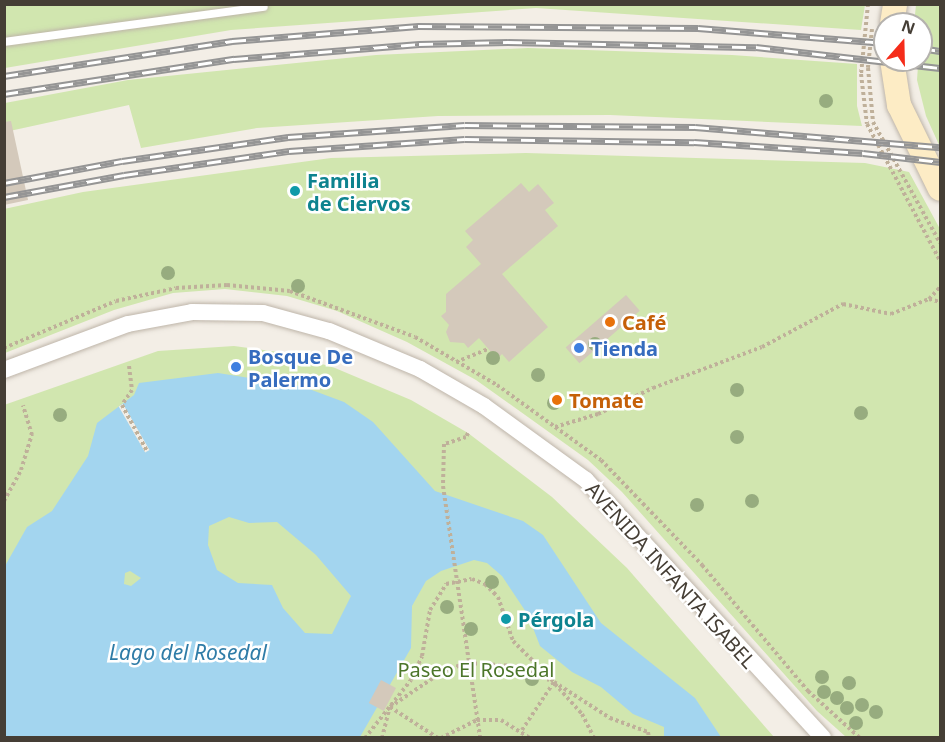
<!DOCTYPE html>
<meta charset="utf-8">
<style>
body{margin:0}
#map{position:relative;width:945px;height:742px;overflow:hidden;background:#f3eee6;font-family:"Noto Sans",sans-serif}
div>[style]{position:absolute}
.green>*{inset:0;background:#d1e6af}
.water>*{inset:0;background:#a3d5ef}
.pier>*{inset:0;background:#f3eee6;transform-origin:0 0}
.building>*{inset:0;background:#d4c9bb;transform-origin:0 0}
.path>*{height:4px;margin-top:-2px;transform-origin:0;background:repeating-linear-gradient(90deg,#bfb09a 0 3px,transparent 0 6px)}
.roads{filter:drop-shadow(0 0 2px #beb5a9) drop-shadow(0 0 2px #beb5a9)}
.lane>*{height:8px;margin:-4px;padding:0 4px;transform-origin:4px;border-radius:4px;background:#fff}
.street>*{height:16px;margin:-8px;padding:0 8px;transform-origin:8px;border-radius:8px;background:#fff}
.secondary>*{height:24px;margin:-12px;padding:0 12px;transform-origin:12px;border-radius:12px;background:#fdecc5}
.rail>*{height:7px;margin-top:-3.5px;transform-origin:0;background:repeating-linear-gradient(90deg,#fff 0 14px,#959595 0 28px);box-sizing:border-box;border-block:2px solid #959595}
.trees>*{width:14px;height:14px;margin:-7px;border-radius:50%;background:#97ac7f}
.dots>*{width:16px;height:16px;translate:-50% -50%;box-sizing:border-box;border:3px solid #fff;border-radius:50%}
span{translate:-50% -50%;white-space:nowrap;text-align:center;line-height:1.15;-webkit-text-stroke:5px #fff;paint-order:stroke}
.culture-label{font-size:20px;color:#0d838f;font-weight:700}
.left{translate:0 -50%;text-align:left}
.food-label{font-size:20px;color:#c56008;font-weight:700}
.shop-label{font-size:20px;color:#366cbe;font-weight:700}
.street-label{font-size:20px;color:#453e35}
.park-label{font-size:20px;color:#4c762a}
.water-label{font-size:21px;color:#2f7ca7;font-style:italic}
.frame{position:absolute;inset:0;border:6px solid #453e35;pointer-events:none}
.north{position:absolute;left:873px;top:12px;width:60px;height:60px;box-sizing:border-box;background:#fff;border:2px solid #b5b2ae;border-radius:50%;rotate:20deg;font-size:16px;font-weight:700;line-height:24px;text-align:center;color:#453e35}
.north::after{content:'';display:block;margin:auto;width:21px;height:27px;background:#f52c1a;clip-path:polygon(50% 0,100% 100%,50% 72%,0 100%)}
</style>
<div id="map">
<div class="green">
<i style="clip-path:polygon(5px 5px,865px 5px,861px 30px,536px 8px,231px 30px,5px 68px)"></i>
<i style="clip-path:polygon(916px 5px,940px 5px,940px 147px,926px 116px,917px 80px,921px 24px,914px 24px)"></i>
<i style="clip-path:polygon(528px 48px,732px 55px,857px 64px,857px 106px,862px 126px,610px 115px,438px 116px,257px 128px,141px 148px,129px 105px,5px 132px,5px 103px,128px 80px,376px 55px)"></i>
<i style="clip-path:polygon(526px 153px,865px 163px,909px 172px,940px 229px,940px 737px,846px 737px,817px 711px,622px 492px,588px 460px,476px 380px,407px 342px,337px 311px,287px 296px,225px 289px,173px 293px,114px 310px,5px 353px,4px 209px,83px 192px,331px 158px)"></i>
<i style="clip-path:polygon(234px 346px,286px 353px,335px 368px,411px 400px,468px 433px,552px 497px,627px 568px,774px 737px,5px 737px,4px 405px,158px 351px)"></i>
</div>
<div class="water">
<i style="clip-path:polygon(evenodd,218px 373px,301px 386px,344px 402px,373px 422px,435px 491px,523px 521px,543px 535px,601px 623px,695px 698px,721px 737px,664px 737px,664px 727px,633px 714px,601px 687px,572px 672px,540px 646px,528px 615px,502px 576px,487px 563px,474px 560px,441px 571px,426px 581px,412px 606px,411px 648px,360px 737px,5px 738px,5px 566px,27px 527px,52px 511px,88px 456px,97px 423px,134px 395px,139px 383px,218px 373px,229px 517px,249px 523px,277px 522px,316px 555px,351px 596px,332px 634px,305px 633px,283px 608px,272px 585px,238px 583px,217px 570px,208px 545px,209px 526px,229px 517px,218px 373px,130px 571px,141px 578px,131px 586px,124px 584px,125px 573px,130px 571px)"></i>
</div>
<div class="pier">
<i style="left:123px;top:404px;width:53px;height:5px;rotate:60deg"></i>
</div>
<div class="building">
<i style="clip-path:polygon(11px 121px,28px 200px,4px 205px,4px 122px)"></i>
<i style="clip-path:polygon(521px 183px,529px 192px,538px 184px,554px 203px,545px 210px,558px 226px,502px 274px,548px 327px,509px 362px,502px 354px,497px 359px,479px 338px,468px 348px,464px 343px,450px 342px,446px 332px,449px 325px,441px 316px,446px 312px,446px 294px,481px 264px,466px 247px,473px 240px,465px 231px)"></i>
<i style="left:626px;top:295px;width:21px;height:80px;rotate:49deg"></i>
<i style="left:381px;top:680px;width:17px;height:26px;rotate:28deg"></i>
</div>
<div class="path">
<i style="left:868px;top:4px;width:70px;rotate:95.7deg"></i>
<i style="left:861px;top:74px;width:50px;rotate:83.2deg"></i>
<i style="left:867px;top:124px;width:155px;rotate:61.9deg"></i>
<i style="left:872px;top:29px;width:39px;rotate:96deg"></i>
<i style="left:868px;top:68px;width:54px;rotate:84.7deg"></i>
<i style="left:873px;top:122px;width:138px;rotate:61deg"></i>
<i style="left:929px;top:299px;width:16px;rotate:-47deg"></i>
<i style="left:4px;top:348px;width:121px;rotate:-22.8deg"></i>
<i style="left:116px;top:301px;width:61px;rotate:-12.2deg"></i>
<i style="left:176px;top:288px;width:51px;rotate:-3.4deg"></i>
<i style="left:227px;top:285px;width:63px;rotate:5.4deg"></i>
<i style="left:290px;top:291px;width:133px;rotate:20.2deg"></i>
<i style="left:415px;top:337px;width:95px;rotate:30.3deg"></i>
<i style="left:497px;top:385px;width:128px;rotate:35.8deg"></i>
<i style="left:601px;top:460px;width:146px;rotate:46.1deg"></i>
<i style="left:702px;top:565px;width:165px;rotate:49.9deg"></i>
<i style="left:808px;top:691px;width:70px;rotate:42.1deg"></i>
<i style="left:456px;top:362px;width:35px;rotate:-22deg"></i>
<i style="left:129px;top:366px;width:24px;rotate:83deg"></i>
<i style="left:132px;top:390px;width:18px;rotate:124deg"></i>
<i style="left:122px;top:405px;width:52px;rotate:61.5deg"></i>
<i style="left:555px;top:427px;width:45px;rotate:-16.8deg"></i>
<i style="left:598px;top:414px;width:61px;rotate:-25.3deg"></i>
<i style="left:653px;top:388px;width:116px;rotate:-20.6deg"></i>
<i style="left:762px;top:347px;width:92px;rotate:-28deg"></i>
<i style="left:843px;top:304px;width:49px;rotate:11.8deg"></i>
<i style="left:891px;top:314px;width:41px;rotate:-21.5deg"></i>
<i style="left:929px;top:299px;width:11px;rotate:15deg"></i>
<i style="left:468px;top:433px;width:4px;rotate:117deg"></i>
<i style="left:466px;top:437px;width:23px;rotate:162deg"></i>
<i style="left:444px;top:444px;width:42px;rotate:91.4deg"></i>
<i style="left:443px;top:486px;width:255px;rotate:81.6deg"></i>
<i style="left:4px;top:501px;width:35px;rotate:-61deg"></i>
<i style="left:21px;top:470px;width:37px;rotate:-73deg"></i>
<i style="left:32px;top:435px;width:31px;rotate:-107deg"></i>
<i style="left:555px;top:684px;width:40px;rotate:48deg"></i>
<i style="left:582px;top:714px;width:27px;rotate:63deg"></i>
<i style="left:390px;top:707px;width:57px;rotate:32.9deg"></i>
<i style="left:522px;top:730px;width:58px;rotate:-56.3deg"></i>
<i style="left:365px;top:738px;width:74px;rotate:-51.6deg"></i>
<i style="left:411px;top:680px;width:26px;rotate:-65deg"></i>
<i style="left:422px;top:656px;width:47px;rotate:-80.1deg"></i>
<i style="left:430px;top:610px;width:31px;rotate:-58deg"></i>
<i style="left:446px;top:584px;width:26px;rotate:-11deg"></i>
<i style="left:472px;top:579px;width:14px;rotate:21deg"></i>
<i style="left:485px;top:584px;width:18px;rotate:45deg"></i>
<i style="left:498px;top:597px;width:46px;rotate:71.2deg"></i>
<i style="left:513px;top:641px;width:58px;rotate:45deg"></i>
<i style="left:554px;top:682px;width:67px;rotate:32.7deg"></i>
<i style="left:610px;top:718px;width:40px;rotate:20.2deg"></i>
<i style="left:648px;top:732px;width:6px;rotate:81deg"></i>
<i style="left:382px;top:738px;width:32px;rotate:-76deg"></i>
<i style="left:390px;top:707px;width:66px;rotate:-33.9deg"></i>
<i style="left:445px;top:670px;width:24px;rotate:-17deg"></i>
<i style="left:468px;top:663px;width:59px;rotate:3.9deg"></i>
<i style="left:527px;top:667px;width:26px;rotate:31deg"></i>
<i style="left:441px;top:738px;width:40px;rotate:-26.6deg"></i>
<i style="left:477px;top:720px;width:24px"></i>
<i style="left:501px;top:720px;width:34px;rotate:32deg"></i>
</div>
<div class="roads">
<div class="lane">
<i style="left:4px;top:42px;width:262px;rotate:-7.7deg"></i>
</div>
<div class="street">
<i style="left:4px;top:370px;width:132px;rotate:-20.4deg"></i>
<i style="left:128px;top:324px;width:65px;rotate:-10.6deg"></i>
<i style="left:192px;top:312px;width:71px;rotate:0.8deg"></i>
<i style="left:263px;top:313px;width:68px;rotate:15.3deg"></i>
<i style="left:329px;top:331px;width:99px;rotate:22.7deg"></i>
<i style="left:420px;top:369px;width:74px;rotate:30deg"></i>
<i style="left:484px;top:406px;width:126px;rotate:36deg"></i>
<i style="left:586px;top:480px;width:350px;rotate:47.4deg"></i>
</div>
<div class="secondary">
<i style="left:892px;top:24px;width:20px;rotate:-81deg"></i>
<i style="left:892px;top:60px;width:46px;rotate:81.2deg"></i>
<i style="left:899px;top:105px;width:93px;rotate:64deg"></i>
</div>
</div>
<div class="rail">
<i style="left:921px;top:48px;width:19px;rotate:9deg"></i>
<i style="left:4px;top:76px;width:231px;rotate:-8.7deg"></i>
<i style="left:232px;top:41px;width:187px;rotate:-4.6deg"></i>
<i style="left:418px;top:26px;width:280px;rotate:0.4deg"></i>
<i style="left:698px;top:28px;width:188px;rotate:4.6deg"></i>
<i style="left:4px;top:94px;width:233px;rotate:-8.7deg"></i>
<i style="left:234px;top:59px;width:186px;rotate:-4.6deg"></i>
<i style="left:419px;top:44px;width:89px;rotate:-1.3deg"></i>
<i style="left:508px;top:42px;width:248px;rotate:1.2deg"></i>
<i style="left:756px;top:47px;width:185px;rotate:6.5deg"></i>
<i style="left:4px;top:183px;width:120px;rotate:-10.6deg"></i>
<i style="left:122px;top:161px;width:168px;rotate:-8.2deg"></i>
<i style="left:288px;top:137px;width:177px;rotate:-3.9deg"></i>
<i style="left:465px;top:125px;width:230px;rotate:0.5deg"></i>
<i style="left:695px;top:127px;width:246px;rotate:4.7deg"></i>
<i style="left:4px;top:197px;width:122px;rotate:-10.4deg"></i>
<i style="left:124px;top:175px;width:167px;rotate:-8.3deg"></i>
<i style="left:289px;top:151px;width:176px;rotate:-3.9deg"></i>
<i style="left:465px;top:139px;width:229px;rotate:0.8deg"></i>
<i style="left:694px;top:142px;width:169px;rotate:3.7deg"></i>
<i style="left:863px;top:153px;width:78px;rotate:6.7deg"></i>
</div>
<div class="trees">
<i style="left:826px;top:101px"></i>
<i style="left:168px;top:273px"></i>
<i style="left:298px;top:286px"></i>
<i style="left:595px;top:344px"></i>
<i style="left:493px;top:358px"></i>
<i style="left:538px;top:375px"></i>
<i style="left:737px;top:390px"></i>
<i style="left:554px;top:403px"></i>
<i style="left:861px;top:413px"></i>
<i style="left:60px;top:415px"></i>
<i style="left:737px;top:437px"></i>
<i style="left:752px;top:501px"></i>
<i style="left:697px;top:505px"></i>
<i style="left:492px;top:582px"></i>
<i style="left:447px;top:607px"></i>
<i style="left:471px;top:629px"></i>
<i style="left:822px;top:677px"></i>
<i style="left:532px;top:679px"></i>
<i style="left:849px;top:683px"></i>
<i style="left:824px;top:692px"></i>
<i style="left:837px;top:698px"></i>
<i style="left:862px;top:705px"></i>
<i style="left:847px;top:708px"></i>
<i style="left:876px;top:712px"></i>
<i style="left:856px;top:723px"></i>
</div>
<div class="dots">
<i style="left:295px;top:191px;background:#0f9aa8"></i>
<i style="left:610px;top:322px;background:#e8710a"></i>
<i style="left:579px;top:348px;background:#3f7fe0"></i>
<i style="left:236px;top:367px;background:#3f7fe0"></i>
<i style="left:557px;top:400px;background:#e8710a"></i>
<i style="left:506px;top:619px;background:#0f9aa8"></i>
</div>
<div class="culture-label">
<span class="left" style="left:307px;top:192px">Familia<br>de Ciervos</span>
<span class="left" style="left:518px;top:619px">Pérgola</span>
</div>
<div class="food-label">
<span class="left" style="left:622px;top:322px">Café</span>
<span class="left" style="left:569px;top:400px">Tomate</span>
</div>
<div class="shop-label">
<span class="left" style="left:591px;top:348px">Tienda</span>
<span class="left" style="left:248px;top:368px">Bosque De<br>Palermo</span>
</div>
<div class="street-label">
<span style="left:671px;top:575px;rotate:48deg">AVENIDA INFANTA ISABEL</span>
</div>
<div class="park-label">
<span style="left:476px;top:669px">Paseo El Rosedal</span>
</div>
<div class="water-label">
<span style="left:188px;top:652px">Lago del Rosedal</span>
</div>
<div class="frame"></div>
<div class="north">N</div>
</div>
